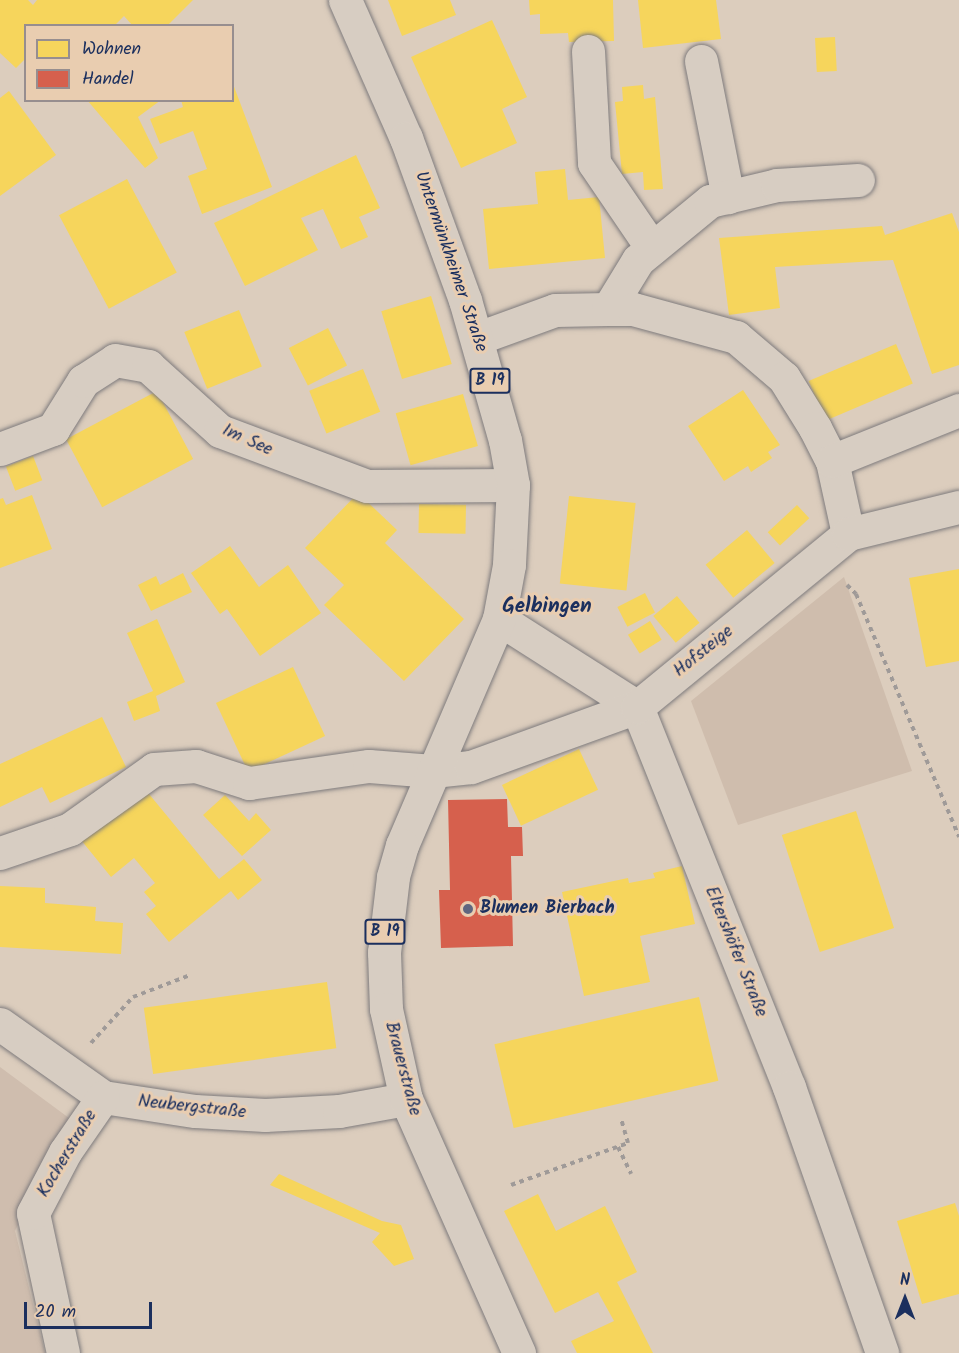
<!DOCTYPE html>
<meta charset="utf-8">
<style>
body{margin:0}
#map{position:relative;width:959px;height:1353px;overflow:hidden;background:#dccdbd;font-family:Kalam,sans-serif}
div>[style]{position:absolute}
.built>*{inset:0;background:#cfbdae}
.green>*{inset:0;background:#cfbdad}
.homes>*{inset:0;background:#f6d55c;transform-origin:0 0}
.shops>*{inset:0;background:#d6604d}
.path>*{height:4px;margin-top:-2px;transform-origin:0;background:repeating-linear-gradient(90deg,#9f9a98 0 4.5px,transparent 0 9px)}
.roads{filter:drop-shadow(0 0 2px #7e7b7d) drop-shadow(0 0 2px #7e7b7d)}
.minor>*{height:33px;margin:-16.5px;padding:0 16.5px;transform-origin:16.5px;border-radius:16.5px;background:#d7cdc2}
.major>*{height:33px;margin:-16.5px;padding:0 16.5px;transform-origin:16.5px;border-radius:16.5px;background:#d7cdc2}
.dots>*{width:16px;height:16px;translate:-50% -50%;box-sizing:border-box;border:3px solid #e9cdb0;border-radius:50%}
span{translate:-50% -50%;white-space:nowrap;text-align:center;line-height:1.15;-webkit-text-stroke:6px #e9cdb0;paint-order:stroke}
.shield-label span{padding:2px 4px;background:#e9cdb0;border:2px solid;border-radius:4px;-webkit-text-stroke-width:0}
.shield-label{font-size:16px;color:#1b2f5e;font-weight:700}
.street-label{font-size:18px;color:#1b2f5e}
.poi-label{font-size:18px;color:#1b2f5e;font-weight:700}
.left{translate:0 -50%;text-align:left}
.quarter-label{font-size:21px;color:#1b2f5e;font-weight:700}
.legend{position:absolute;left:24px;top:24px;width:210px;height:78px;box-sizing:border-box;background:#e9cdb0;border:2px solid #978e8f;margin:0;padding:8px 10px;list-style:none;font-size:18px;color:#1b2f5e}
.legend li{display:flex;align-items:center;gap:12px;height:30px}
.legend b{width:30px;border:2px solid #978e8f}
.north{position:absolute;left:875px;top:1269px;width:60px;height:60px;-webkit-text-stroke:4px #e9cdb0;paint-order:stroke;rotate:0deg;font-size:16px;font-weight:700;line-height:24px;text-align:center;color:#1b2f5e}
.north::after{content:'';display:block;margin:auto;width:21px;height:27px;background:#1b2f5e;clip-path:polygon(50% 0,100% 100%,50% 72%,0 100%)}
.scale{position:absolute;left:24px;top:1302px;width:128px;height:27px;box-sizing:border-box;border:3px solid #1b2f5e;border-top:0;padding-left:8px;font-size:18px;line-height:21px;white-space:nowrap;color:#1b2f5e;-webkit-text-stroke:4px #e9cdb0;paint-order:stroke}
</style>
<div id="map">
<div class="built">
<i style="clip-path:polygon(0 1067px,69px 1118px,15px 1231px,45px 1353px,0 1353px)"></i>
</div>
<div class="green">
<i style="clip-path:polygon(844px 577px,912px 771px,738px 825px,691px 701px)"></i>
</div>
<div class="homes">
<i style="clip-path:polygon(0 0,28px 0,33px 5px,37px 0,193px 0,167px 26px,133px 26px,124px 16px,114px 26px,26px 26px,26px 58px,16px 68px,0 53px)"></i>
<i style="clip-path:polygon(388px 0,450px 0,456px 15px,402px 36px)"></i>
<i style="clip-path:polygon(529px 0,613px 0,614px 41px,569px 42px,568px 33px,540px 34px,540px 14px,530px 15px)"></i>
<i style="clip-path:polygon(638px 0,716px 0,721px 39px,643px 48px)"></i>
<i style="clip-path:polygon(492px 20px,527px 97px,502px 109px,517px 143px,461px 168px,411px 57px)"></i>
<i style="left:835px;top:37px;width:34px;height:20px;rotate:87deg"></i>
<i style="clip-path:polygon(233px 84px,272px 187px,202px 214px,188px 176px,207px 169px,193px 131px,160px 144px,150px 119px,183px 107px,181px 100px,232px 100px)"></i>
<i style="clip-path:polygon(643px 85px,644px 99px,655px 97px,663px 189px,644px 190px,643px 172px,622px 174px,615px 102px,623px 101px,622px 87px)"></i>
<i style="clip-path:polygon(9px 91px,56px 155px,0 196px,0 98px)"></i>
<i style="clip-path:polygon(87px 100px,161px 100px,138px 117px,158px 158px,145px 168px)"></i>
<i style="clip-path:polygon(356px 155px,380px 208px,359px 217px,368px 237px,341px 249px,323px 209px,301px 218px,318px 250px,245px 286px,214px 223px)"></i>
<i style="clip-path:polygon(565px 169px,568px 200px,599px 197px,605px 258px,489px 269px,483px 209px,538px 204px,535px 172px)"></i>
<i style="left:127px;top:179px;width:106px;height:77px;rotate:62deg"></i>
<i style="clip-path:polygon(952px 213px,959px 232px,959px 365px,932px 374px,893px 260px,775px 267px,780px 308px,729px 315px,719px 238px,882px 226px,885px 235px)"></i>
<i style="left:431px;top:296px;width:71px;height:52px;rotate:73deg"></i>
<i style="left:239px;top:310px;width:61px;height:59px;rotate:68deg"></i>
<i style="left:328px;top:328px;width:42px;height:44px;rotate:63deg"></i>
<i style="left:896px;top:344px;width:43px;height:95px;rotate:67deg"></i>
<i style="left:363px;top:369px;width:46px;height:58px;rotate:68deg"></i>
<i style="clip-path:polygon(743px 390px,780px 445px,768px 452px,772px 458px,751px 472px,748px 466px,724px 481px,688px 426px)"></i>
<i style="left:157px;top:391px;width:77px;height:103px;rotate:62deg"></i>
<i style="left:463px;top:394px;width:54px;height:70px;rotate:74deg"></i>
<i style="left:33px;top:456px;width:26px;height:29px;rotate:69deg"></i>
<i style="clip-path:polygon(358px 493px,397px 530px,385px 543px,464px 619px,404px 681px,324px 605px,344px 585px,305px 548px)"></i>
<i style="clip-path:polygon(32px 495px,52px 549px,0 568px,0 499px,3px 498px,6px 505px)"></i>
<i style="left:569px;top:496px;width:67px;height:88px;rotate:6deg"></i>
<i style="left:419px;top:504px;width:47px;height:29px;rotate:1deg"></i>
<i style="left:797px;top:505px;width:18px;height:40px;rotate:47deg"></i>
<i style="left:747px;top:530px;width:43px;height:54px;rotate:50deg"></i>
<i style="clip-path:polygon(230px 546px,259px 587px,288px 565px,321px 613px,260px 656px,227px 609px,220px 614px,191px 573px)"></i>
<i style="clip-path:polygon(959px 569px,959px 661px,926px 667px,909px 578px)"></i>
<i style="clip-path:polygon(183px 573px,192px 592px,151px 611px,138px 585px,156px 576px,160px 585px)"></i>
<i style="left:645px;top:593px;width:22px;height:31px;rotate:63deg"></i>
<i style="left:677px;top:596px;width:35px;height:31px;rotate:50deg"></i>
<i style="clip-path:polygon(157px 619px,185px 682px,156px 696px,160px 711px,134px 721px,127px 702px,153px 691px,127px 633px)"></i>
<i style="left:650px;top:621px;width:22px;height:26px;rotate:58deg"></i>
<i style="left:293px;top:667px;width:76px;height:85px;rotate:65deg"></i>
<i style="clip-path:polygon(102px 717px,126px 767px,50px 803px,42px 787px,0 807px,0 764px)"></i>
<i style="left:579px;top:749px;width:45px;height:85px;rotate:65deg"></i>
<i style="clip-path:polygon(140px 783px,219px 879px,244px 859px,262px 880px,238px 900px,231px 891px,169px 942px,146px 914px,156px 906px,144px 892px,155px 883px,134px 858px,111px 877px,77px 835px)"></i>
<i style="clip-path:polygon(225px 795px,249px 821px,256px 813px,271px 830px,242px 856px,203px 815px)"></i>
<i style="left:856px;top:811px;width:123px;height:78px;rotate:72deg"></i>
<i style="clip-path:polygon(682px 866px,695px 924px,640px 936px,650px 982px,584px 996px,562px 892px,628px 878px,629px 883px,655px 878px,653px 873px)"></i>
<i style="clip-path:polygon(0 886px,45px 888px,45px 903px,96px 907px,95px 921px,123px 923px,121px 954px,0 947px)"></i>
<i style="left:327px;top:982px;width:67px;height:185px;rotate:82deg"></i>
<i style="left:699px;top:997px;width:86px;height:210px;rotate:77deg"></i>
<i style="clip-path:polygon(279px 1174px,382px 1221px,401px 1225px,414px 1259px,394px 1266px,372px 1242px,380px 1233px,270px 1185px)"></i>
<i style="clip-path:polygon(538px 1194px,556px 1231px,605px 1206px,637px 1272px,617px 1282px,653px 1353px,577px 1353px,571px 1341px,614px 1321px,598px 1292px,555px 1313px,504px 1211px)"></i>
<i style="clip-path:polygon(955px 1203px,959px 1216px,959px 1294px,922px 1304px,897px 1221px)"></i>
</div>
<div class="shops">
<i style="clip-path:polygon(507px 799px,508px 827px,522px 827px,523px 856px,511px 856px,513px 946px,441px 948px,439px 890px,450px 890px,448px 800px)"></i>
</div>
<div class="path">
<i style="left:847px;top:585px;width:13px;rotate:45deg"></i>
<i style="left:856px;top:594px;width:264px;rotate:67deg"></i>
<i style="left:91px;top:1043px;width:62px;rotate:-47.6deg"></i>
<i style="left:133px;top:997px;width:61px;rotate:-21.1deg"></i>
<i style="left:618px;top:1147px;width:30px;rotate:64deg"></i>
<i style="left:511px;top:1185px;width:124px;rotate:-19.7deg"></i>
<i style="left:628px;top:1143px;width:26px;rotate:-106deg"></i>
</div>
<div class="roads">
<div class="minor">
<i style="left:588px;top:51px;width:112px;rotate:86.9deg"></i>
<i style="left:594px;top:163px;width:103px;rotate:55.7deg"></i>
<i style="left:701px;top:61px;width:139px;rotate:78.8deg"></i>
<i style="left:608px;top:309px;width:57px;rotate:-58.5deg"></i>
<i style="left:638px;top:260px;width:93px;rotate:-39.3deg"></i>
<i style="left:710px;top:201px;width:69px;rotate:-13.4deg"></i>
<i style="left:777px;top:185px;width:81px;rotate:-3.5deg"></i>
<i style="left:478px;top:338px;width:82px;rotate:-20deg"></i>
<i style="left:555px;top:310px;width:53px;rotate:-1.1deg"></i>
<i style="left:608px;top:309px;width:25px"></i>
<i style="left:633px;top:309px;width:107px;rotate:15.2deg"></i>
<i style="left:736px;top:337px;width:63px;rotate:40.5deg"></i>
<i style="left:784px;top:378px;width:59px;rotate:58.2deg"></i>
<i style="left:815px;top:428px;width:37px;rotate:63deg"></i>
<i style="left:832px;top:461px;width:75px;rotate:77.6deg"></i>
<i style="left:0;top:449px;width:57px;rotate:-20.7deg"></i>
<i style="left:53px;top:429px;width:57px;rotate:-58deg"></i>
<i style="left:83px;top:381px;width:38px;rotate:-33deg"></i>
<i style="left:115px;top:360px;width:34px;rotate:10deg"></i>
<i style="left:148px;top:366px;width:97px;rotate:42.1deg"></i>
<i style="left:220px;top:431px;width:157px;rotate:20.5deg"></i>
<i style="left:367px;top:486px;width:146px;rotate:-0.4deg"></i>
<i style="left:832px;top:461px;width:137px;rotate:-21.9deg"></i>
<i style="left:499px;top:619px;width:164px;rotate:32.5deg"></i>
<i style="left:637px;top:707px;width:409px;rotate:68.2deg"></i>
<i style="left:789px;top:1087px;width:282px;rotate:70.7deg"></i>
<i style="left:0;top:853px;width:74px;rotate:-18.9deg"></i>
<i style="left:70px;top:829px;width:103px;rotate:-35.5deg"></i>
<i style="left:154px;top:769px;width:42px;rotate:-4.1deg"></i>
<i style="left:196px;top:766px;width:56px;rotate:17.8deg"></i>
<i style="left:249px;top:783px;width:121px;rotate:-8.1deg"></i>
<i style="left:369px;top:766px;width:64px;rotate:4.5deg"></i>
<i style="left:433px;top:771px;width:38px;rotate:-6deg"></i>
<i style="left:471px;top:767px;width:177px;rotate:-19.9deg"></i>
<i style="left:637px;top:707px;width:273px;rotate:-39.3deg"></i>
<i style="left:848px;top:534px;width:114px;rotate:-13.7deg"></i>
<i style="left:0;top:1024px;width:126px;rotate:35.3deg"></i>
<i style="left:103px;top:1097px;width:93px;rotate:8.7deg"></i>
<i style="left:195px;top:1111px;width:70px;rotate:3.3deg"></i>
<i style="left:265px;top:1115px;width:74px;rotate:-3.1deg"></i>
<i style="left:339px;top:1111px;width:68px;rotate:-10.2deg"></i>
<i style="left:63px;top:1353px;width:143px;rotate:-102.1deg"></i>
<i style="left:33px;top:1213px;width:69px;rotate:-62.3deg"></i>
<i style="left:65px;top:1152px;width:67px;rotate:-55.4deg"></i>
</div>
<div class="major">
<i style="left:345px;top:0;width:151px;rotate:66.2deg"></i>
<i style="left:406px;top:138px;width:172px;rotate:70deg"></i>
<i style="left:465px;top:300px;width:146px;rotate:74.1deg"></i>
<i style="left:505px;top:440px;width:46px;rotate:79.9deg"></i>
<i style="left:513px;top:485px;width:80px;rotate:92.9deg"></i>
<i style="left:509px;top:565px;width:55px;rotate:100.5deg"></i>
<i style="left:499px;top:619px;width:246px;rotate:113.2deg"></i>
<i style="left:402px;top:845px;width:33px;rotate:106deg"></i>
<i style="left:393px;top:877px;width:76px;rotate:96.8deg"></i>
<i style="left:384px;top:952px;width:57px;rotate:88deg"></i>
<i style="left:386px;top:1009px;width:92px;rotate:77.5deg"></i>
<i style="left:406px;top:1099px;width:278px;rotate:66deg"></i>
</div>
</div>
<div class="dots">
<i style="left:468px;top:909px;background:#5f667f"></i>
</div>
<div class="shield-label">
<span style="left:490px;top:381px">B 19</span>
<span style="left:385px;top:932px">B 19</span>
</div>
<div class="street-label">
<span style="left:450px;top:262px;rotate:71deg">Untermünkheimer Straße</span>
<span style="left:247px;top:441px;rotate:24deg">Im See</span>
<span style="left:704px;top:652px;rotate:-39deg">Hofsteige</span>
<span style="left:735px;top:952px;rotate:68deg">Eltershöfer Straße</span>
<span style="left:402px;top:1069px;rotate:75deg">Brauerstraße</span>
<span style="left:192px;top:1108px;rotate:6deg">Neubergstraße</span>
<span style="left:68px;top:1154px;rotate:-59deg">Kocherstraße</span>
</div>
<div class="poi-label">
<span class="left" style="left:480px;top:909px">Blumen Bierbach</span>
</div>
<div class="quarter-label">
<span style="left:547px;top:607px">Gelbingen</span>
</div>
<ul class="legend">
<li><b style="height:16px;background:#f6d55c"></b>Wohnen</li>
<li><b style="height:16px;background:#d6604d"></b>Handel</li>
</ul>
<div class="north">N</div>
<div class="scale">20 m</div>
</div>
